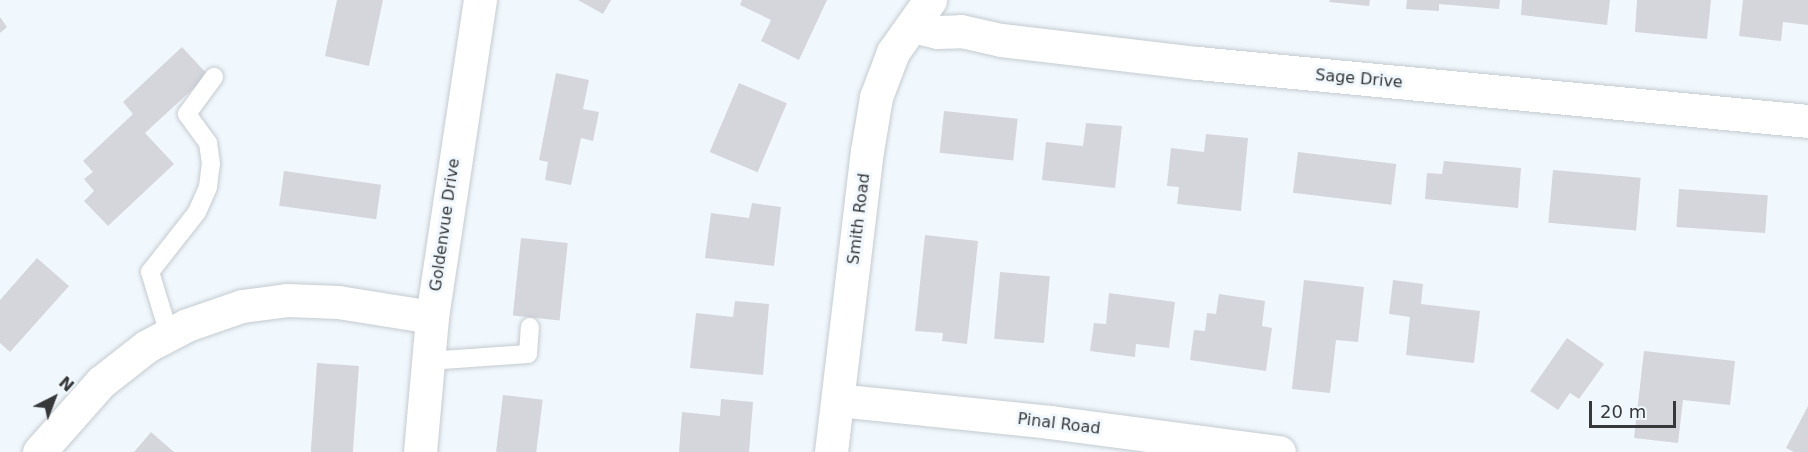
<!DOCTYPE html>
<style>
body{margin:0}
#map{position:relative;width:1808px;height:452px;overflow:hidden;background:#f1f8fd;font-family:"DejaVu Sans",sans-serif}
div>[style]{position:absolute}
.building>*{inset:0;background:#d5d5dc;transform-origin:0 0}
.roads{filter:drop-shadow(0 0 2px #c4cbd0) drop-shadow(0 0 2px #c4cbd0)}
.lane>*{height:18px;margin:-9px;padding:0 9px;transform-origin:9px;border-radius:9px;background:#fff}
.street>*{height:33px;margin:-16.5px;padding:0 16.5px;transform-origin:16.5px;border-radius:16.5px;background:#fff}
span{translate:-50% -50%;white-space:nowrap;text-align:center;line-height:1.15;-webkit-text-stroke:6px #f1f8fd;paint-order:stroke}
.street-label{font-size:16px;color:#36383a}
.north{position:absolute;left:24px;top:368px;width:60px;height:60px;-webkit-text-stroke:4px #f1f8fd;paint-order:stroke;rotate:42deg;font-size:16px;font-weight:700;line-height:24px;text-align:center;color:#36383a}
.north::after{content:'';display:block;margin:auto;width:21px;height:27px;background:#36383a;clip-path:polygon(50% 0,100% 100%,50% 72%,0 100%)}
.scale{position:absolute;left:1589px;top:401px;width:87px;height:27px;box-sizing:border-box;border:3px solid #36383a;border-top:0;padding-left:8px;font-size:18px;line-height:21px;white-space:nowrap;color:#36383a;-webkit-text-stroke:4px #f1f8fd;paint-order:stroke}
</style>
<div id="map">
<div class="building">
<i style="clip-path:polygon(337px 0,383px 0,369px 66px,325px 56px)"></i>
<i style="clip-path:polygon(578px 0,611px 0,603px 14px)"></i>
<i style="clip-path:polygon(742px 0,827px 0,799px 60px,761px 41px,771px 20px,740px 5px)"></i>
<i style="clip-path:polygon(1330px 0,1370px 0,1369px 6px,1329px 2px)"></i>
<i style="clip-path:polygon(1407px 0,1500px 0,1499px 9px,1439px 4px,1439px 11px,1406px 9px)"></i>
<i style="clip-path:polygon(1522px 0,1610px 0,1607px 25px,1521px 15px)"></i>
<i style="clip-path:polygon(1637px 0,1711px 0,1707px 39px,1635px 32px)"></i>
<i style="clip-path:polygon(1743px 0,1808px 0,1808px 25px,1783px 22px,1781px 41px,1739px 36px)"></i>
<i style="clip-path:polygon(0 17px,7px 27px,0 33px)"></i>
<i style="clip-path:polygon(182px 47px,208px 75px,145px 133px,174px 164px,108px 226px,84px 201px,94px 191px,84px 179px,93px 172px,83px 161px,133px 114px,123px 102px)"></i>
<i style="clip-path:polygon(556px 73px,589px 80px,583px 109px,599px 112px,593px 141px,581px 138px,571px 185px,545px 180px,548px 162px,539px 160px)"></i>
<i style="left:739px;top:83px;width:52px;height:75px;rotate:23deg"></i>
<i style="left:944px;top:111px;width:74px;height:42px;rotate:6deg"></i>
<i style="clip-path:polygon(1086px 123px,1122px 126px,1115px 188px,1042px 180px,1046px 142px,1083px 146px)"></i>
<i style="clip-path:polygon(1206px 134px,1248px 138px,1241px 211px,1177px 204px,1179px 187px,1167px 186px,1171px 148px,1204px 152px)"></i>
<i style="left:1298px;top:152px;width:99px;height:41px;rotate:7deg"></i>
<i style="clip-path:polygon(1444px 161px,1521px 168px,1518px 208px,1425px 199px,1427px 173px,1442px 174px)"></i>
<i style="left:1553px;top:170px;width:88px;height:53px;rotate:5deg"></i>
<i style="left:284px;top:171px;width:98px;height:35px;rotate:8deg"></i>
<i style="left:1679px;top:189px;width:89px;height:38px;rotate:4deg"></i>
<i style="clip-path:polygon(752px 203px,781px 207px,774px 266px,705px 258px,711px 213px,749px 218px)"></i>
<i style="clip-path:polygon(925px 235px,978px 241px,967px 344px,942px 341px,943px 333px,915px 331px)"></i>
<i style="left:521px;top:238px;width:47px;height:78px;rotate:6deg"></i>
<i style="clip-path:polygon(37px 258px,69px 286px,10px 352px,0 343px,0 300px)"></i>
<i style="left:1000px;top:272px;width:50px;height:67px;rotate:5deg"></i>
<i style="clip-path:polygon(1304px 280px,1364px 287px,1358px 342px,1336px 340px,1330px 393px,1292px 389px)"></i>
<i style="clip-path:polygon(1393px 280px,1423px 284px,1421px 304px,1480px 311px,1474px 363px,1406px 355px,1410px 317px,1389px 314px)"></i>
<i style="clip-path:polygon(1109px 293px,1175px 302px,1169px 348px,1136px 344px,1135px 357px,1090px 351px,1094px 323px,1106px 324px)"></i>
<i style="clip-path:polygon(1219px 294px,1265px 301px,1262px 326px,1272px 328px,1266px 371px,1190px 360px,1194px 330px,1205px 331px,1207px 313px,1216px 314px)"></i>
<i style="clip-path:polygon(735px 301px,769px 304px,763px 375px,690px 368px,696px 313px,733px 317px)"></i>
<i style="clip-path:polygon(1567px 338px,1604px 364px,1579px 399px,1570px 393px,1558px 410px,1530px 391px)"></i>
<i style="clip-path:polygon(1644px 351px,1735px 361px,1730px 405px,1683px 400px,1678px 443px,1634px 438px)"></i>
<i style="left:317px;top:363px;width:42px;height:89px;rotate:4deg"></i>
<i style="left:503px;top:395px;width:40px;height:57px;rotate:7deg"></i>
<i style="clip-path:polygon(721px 399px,753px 402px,749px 452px,679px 452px,682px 412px,720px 416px)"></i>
<i style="clip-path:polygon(1808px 406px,1808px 452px,1794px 452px,1786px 448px)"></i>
<i style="clip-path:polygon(151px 432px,174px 452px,134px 452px)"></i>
</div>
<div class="roads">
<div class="lane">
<i style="left:169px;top:334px;width:65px;rotate:-107deg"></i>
<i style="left:150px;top:272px;width:76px;rotate:-51.9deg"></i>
<i style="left:197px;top:212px;width:27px;rotate:-66deg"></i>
<i style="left:208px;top:187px;width:23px;rotate:-83deg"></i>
<i style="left:211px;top:164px;width:21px;rotate:-98deg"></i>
<i style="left:208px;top:143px;width:36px;rotate:-126deg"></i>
<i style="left:187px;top:114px;width:46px;rotate:-53.9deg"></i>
<i style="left:428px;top:361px;width:100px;rotate:-4deg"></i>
<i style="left:528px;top:354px;width:27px;rotate:-86deg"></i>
</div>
<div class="street">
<i style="left:912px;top:26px;width:26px;rotate:13deg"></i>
<i style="left:937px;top:32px;width:24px;rotate:-2deg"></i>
<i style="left:961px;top:31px;width:41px;rotate:12.7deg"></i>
<i style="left:1001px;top:40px;width:198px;rotate:6.7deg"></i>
<i style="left:1198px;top:63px;width:613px;rotate:5.43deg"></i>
<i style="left:838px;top:400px;width:213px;rotate:5.9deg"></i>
<i style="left:1050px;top:422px;width:231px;rotate:7.5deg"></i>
<i style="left:39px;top:452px;width:94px;rotate:-48.5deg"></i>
<i style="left:101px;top:382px;width:58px;rotate:-38deg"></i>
<i style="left:147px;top:346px;width:45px;rotate:-27.7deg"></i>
<i style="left:187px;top:325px;width:58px;rotate:-19.1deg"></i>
<i style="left:242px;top:306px;width:45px;rotate:-7.6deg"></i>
<i style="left:287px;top:300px;width:51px;rotate:2.2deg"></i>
<i style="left:338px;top:302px;width:95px;rotate:9.1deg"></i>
<i style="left:420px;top:452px;width:136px;rotate:-84.9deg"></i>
<i style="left:432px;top:317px;width:321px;rotate:-81.4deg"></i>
<i style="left:831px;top:452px;width:303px;rotate:-83.2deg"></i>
<i style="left:867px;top:151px;width:55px;rotate:-80.5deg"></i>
<i style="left:876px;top:97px;width:48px;rotate:-69.3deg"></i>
<i style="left:893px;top:52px;width:64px;rotate:-54.6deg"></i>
</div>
</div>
<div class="street-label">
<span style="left:1359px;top:79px;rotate:5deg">Sage Drive</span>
<span style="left:859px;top:219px;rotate:-83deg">Smith Road</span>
<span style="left:445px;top:225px;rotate:-82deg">Goldenvue Drive</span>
<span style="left:1059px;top:424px;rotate:7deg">Pinal Road</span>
</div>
<div class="north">N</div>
<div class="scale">20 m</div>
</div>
